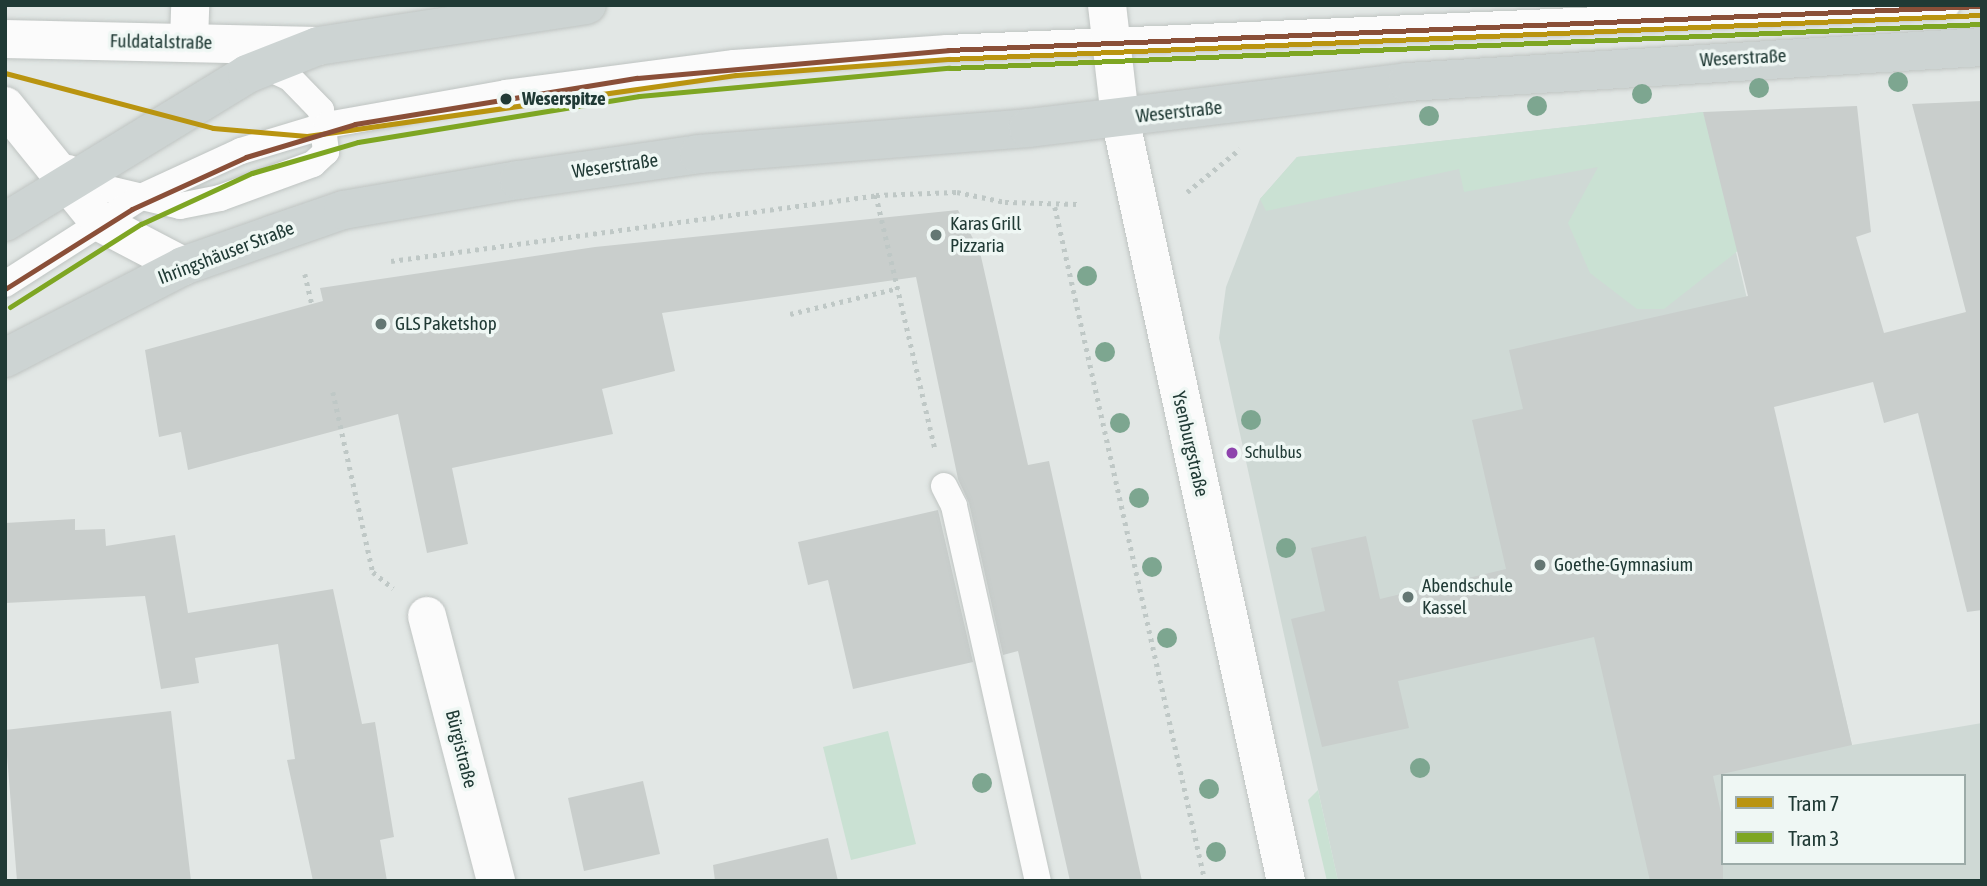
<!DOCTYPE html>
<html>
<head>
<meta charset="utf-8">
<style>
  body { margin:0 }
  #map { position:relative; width:1987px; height:886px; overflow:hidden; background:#e2e7e5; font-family:"Asap Condensed",sans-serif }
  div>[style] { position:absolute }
  .built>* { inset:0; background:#cfd9d5 }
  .green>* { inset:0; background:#cae1d3 }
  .building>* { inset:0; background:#c9cecc }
  .path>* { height:4.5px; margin-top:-2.25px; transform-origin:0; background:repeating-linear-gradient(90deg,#bfc8c6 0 3.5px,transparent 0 8.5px) }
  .roads { filter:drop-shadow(0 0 2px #bfc4c2) drop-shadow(0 0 2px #bfc4c2) }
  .lane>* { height:26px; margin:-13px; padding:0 13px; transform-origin:13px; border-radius:13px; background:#fbfbfb }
  .street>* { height:38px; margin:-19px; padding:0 19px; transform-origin:19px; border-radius:19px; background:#fbfbfb }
  .secondary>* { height:38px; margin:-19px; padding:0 19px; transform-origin:19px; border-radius:19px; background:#fbfbfb }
  .primary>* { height:38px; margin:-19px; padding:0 19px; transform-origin:19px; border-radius:19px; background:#cdd4d3 }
  .tram-1>* { height:5px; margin:-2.5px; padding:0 2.5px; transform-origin:2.5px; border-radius:2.5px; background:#b99410 }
  .tram-2>* { height:5px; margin:-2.5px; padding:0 2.5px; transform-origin:2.5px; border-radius:2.5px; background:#7ea623 }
  .tram-3>* { height:5px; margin:-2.5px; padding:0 2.5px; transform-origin:2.5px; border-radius:2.5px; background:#8a4f38 }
  .trees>* { width:20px; height:20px; margin:-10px; border-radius:50%; background:#7da690 }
  .dots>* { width:19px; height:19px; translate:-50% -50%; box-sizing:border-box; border:4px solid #eff7f4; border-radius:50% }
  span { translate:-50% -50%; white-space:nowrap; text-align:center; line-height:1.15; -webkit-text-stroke:7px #eff7f4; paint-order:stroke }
  .bus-label { font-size:17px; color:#203a35 }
  .left { translate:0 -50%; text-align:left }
  .street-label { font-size:19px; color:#203a35 }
  .stop-label { font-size:19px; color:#203a35; font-weight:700 }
  .poi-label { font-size:19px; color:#203a35 }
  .frame { position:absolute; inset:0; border:7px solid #203a35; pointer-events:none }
  .legend { position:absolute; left:1721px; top:774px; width:245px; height:91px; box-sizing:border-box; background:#eff7f4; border:2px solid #9caba8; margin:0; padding:9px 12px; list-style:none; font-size:21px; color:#203a35 }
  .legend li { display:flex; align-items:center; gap:14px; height:35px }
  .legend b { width:35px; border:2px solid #9caba8 }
</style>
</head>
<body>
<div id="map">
  <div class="built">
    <div style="clip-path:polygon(evenodd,1703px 112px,1852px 745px,1982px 723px,1982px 881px,1338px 881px,1219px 338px,1226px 287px,1260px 199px,1297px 157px,1703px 112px,1723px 776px,1964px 776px,1964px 863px,1723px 863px,1723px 776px)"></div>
  </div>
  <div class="green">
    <div style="clip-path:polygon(1703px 112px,1744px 246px,1664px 309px,1637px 309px,1590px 273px,1568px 223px,1598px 167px,1464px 192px,1459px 169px,1266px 211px,1260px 199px,1297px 157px)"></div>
    <div style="clip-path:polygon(888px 731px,916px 844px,851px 860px,823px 747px)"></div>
    <div style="clip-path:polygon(1318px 790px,1338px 881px,1327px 881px,1308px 800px)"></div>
  </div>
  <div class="building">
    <div style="clip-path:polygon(1982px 101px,1982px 610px,1967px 612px,1918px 413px,1884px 423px,1873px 382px,1774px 407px,1852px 745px,1713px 776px,1723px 822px,1723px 881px,1650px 881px,1594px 637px,1398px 681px,1409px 728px,1322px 747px,1291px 619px,1325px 611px,1311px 548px,1366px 536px,1380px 599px,1506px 569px,1472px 420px,1523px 409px,1509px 350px,1748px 296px,1703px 112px,1857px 106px,1871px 232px,1856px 237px,1884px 333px,1966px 312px,1912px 104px)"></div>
    <div style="clip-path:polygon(958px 210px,980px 252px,1028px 465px,1049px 461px,1142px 881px,1070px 881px,1018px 651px,1003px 655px,969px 503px,958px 479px,916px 277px,662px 313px,675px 371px,602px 389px,613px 434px,452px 468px,468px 544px,427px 553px,398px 414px,188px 470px,181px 432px,159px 437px,145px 350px,323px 301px,320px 288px,595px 247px)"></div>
    <div style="clip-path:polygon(938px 510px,973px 662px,853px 689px,828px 580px,808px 585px,798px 542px)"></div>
    <div style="clip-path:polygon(75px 519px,75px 530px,105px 529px,106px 546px,175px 535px,188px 613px,333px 589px,362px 724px,375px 722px,394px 837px,380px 840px,387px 881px,313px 881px,287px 760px,295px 759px,278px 644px,195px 658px,199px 683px,161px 689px,145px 596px,5px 603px,5px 523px)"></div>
    <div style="clip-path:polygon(171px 711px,191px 881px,17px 881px,5px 730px)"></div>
    <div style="clip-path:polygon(643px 781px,660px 854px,584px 871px,568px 798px)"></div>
    <div style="clip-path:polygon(828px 838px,838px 881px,715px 881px,713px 865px)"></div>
  </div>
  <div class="path">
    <div style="left:1187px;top:192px;width:68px;rotate:-39.1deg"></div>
    <div style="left:876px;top:195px;width:260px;rotate:76.9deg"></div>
    <div style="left:1055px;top:207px;width:690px;rotate:77.45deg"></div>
    <div style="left:391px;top:261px;width:489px;rotate:-7.7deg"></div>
    <div style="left:876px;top:195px;width:81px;rotate:-2.1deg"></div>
    <div style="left:957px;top:192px;width:49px;rotate:11.8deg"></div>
    <div style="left:1005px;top:202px;width:72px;rotate:1.6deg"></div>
    <div style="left:305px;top:274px;width:31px;rotate:77deg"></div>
    <div style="left:790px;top:314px;width:111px;rotate:-13.5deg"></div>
    <div style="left:333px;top:392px;width:184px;rotate:77.5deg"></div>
    <div style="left:373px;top:572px;width:26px;rotate:39deg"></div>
  </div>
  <div class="roads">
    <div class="lane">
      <div style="left:69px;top:168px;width:40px;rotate:29.7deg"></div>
      <div style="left:104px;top:188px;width:78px;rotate:13.3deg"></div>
      <div style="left:180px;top:206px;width:41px;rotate:-11.3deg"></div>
      <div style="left:220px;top:198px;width:99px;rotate:-20.1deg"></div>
      <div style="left:313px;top:164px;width:18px;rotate:-43deg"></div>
      <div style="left:326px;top:152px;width:42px;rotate:-96.8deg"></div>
      <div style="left:321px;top:110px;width:45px;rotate:-134.1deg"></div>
      <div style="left:290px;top:78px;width:35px;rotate:-155deg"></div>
      <div style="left:5px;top:284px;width:161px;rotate:-32.6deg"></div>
      <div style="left:141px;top:197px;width:110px;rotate:-24.7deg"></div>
      <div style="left:241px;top:151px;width:90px;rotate:-16.8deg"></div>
      <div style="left:327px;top:125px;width:182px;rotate:-10.1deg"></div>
      <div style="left:506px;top:93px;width:230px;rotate:-7.5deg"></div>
      <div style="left:734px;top:63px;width:214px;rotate:-4deg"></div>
      <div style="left:947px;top:48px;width:1001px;rotate:-2.46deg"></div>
      <div style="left:944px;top:486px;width:22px;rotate:63deg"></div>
      <div style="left:954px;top:506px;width:384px;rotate:77.4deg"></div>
    </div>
    <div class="street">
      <div style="left:189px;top:41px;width:36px;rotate:-88deg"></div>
      <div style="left:1120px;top:118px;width:781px;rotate:77.73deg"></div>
      <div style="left:427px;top:616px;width:274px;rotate:75.4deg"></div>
    </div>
    <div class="secondary">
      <div style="left:1107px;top:5px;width:114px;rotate:83.4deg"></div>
      <div style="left:5px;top:39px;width:313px;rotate:1.3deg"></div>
      <div style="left:5px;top:106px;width:149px;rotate:51deg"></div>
      <div style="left:99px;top:222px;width:95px;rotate:27.6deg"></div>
    </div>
    <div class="primary">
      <div style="left:5px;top:222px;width:284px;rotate:-31.4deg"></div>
      <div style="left:247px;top:74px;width:76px;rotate:-21.5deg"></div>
      <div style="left:318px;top:46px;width:272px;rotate:-8.7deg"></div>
      <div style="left:5px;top:358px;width:200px;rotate:-27.3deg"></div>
      <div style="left:183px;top:266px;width:93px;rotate:-19.4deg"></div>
      <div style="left:271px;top:235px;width:76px;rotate:-19.1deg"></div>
      <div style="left:343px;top:210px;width:179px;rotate:-9.7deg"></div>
      <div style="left:519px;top:180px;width:182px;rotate:-8.2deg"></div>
      <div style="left:699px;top:154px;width:330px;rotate:-4.5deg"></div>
      <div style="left:1028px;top:128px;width:382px;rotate:-6.9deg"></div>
      <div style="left:1407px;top:82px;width:576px;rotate:-3.48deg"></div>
    </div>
  </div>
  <div class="tram-1">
    <div style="left:5px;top:73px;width:215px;rotate:14.8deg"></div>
    <div style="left:213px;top:128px;width:94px;rotate:4.9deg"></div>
    <div style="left:307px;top:136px;width:433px;rotate:-8.1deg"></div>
    <div style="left:736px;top:75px;width:213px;rotate:-4.3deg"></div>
    <div style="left:948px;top:59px;width:1035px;rotate:-2.44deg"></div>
  </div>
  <div class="tram-2">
    <div style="left:10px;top:307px;width:155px;rotate:-32.4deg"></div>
    <div style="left:141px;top:224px;width:122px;rotate:-24.7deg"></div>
    <div style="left:252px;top:173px;width:110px;rotate:-16.3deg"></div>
    <div style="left:358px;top:142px;width:285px;rotate:-9.3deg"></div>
    <div style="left:639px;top:96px;width:311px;rotate:-5.2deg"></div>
    <div style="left:949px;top:68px;width:1034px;rotate:-2.44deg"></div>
  </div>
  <div class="tram-3">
    <div style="left:5px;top:289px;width:150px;rotate:-32.2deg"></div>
    <div style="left:132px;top:209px;width:125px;rotate:-24.5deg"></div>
    <div style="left:246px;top:157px;width:114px;rotate:-16.8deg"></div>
    <div style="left:355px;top:124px;width:286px;rotate:-9.3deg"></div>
    <div style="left:637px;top:78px;width:312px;rotate:-5.1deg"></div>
    <div style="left:948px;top:50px;width:1035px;rotate:-2.44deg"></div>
  </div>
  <div class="trees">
    <div style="left:1898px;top:82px"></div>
    <div style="left:1759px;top:88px"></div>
    <div style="left:1642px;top:94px"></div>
    <div style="left:1537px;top:106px"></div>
    <div style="left:1429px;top:116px"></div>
    <div style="left:1087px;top:276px"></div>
    <div style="left:1105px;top:352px"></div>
    <div style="left:1251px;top:420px"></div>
    <div style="left:1120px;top:423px"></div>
    <div style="left:1139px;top:498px"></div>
    <div style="left:1286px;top:548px"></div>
    <div style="left:1152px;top:567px"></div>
    <div style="left:1167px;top:638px"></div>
    <div style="left:1420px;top:768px"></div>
    <div style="left:982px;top:783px"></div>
    <div style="left:1209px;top:789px"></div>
    <div style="left:1216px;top:852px"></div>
  </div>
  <div class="dots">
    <div style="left:506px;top:99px;background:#203a35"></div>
    <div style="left:936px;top:235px;background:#647773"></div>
    <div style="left:381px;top:324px;background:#647773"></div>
    <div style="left:1232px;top:453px;background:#8e44ad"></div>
    <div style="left:1540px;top:565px;background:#647773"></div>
    <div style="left:1408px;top:597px;background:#647773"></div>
  </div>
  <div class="bus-label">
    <span class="left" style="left:1245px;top:453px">Schulbus</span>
  </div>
  <div class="street-label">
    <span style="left:161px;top:42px;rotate:1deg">Fuldatalstraße</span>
    <span style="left:1743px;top:58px;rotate:-3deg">Weserstraße</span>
    <span style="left:1179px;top:112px;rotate:-6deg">Weserstraße</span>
    <span style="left:615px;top:166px;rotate:-8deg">Weserstraße</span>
    <span style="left:226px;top:253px;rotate:-21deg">Ihringshäuser Straße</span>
    <span style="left:1190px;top:444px;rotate:77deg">Ysenburgstraße</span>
    <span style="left:461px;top:749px;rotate:76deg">Bürgistraße</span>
  </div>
  <div class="stop-label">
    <span class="left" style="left:522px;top:99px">Weserspitze</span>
  </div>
  <div class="poi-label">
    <span class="left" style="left:950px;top:235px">Karas Grill<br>Pizzaria</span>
    <span class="left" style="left:395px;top:324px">GLS Paketshop</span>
    <span class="left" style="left:1554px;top:565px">Goethe-Gymnasium</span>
    <span class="left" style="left:1422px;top:597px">Abendschule<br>Kassel</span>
  </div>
  <div class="frame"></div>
  <ul class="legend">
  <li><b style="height:9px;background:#b99410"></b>Tram 7</li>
  <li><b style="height:9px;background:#7ea623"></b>Tram 3</li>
  </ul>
</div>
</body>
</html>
